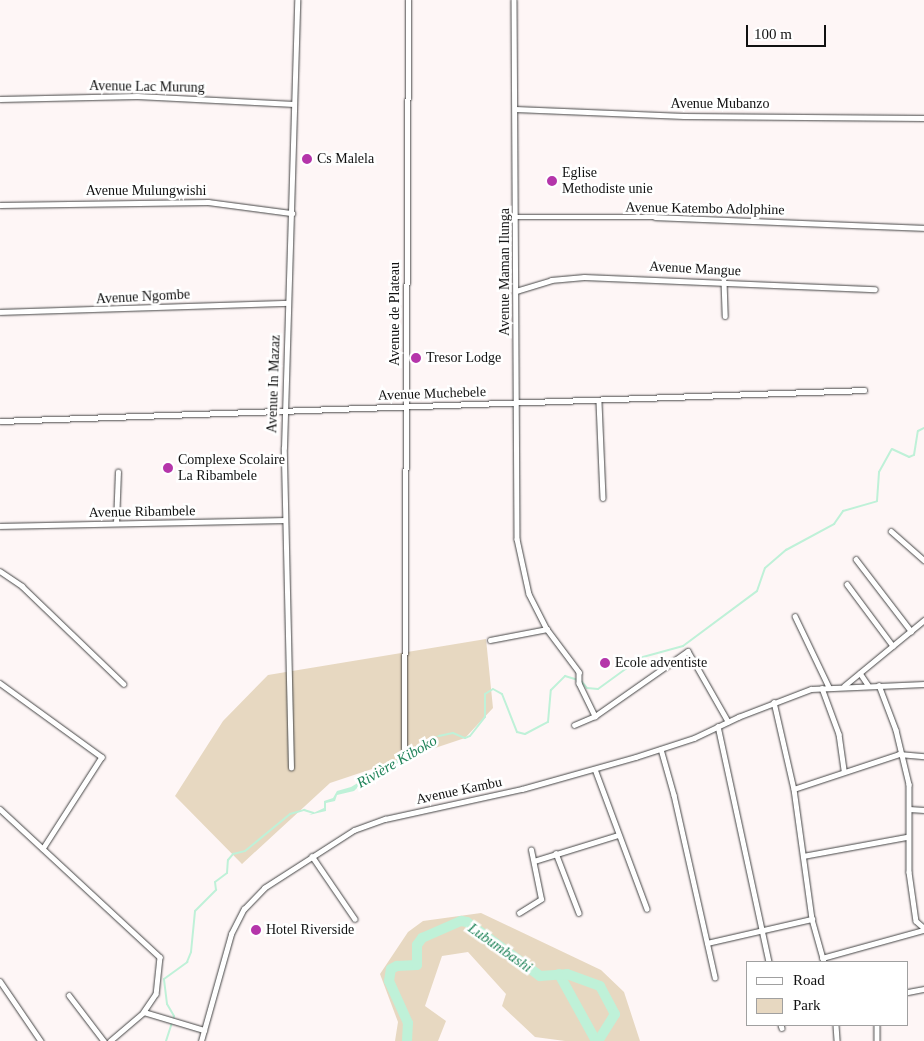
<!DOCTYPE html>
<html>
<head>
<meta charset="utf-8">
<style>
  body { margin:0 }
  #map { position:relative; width:924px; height:1041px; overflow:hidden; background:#fef6f6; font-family:"Times New Roman",serif }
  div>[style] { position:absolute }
  .green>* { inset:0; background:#e7d8c1 }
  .water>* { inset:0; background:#bff1d8 }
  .stream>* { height:2px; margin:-1px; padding:0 1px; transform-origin:1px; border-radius:1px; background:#bff1d8 }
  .river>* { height:10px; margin:-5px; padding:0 5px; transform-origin:5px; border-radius:5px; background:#bff1d8 }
  .roads { filter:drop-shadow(0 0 1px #444) drop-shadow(0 0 1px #444) }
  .minor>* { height:4.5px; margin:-2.25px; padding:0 2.25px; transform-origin:2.25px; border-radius:2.25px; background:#fff }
  .dots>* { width:14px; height:14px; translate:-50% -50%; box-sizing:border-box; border:2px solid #fff; border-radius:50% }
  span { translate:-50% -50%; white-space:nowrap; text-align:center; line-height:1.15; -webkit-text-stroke:5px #fff; paint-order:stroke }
  .street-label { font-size:14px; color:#111 }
  .poi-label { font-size:14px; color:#111 }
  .left { translate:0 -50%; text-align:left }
  .water-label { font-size:15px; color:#21845a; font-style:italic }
  .legend { position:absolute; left:746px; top:961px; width:162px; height:65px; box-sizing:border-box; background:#fff; border:1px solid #a0a0a0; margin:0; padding:6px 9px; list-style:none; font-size:15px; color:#111 }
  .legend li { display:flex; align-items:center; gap:10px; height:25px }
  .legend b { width:25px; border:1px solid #a0a0a0 }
  .scale { position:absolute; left:746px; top:25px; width:80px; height:22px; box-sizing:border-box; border:2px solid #111; border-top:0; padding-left:6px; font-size:15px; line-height:18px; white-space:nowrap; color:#111; -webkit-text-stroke:4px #fff; paint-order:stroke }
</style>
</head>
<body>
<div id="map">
  <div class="green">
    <div style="clip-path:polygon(486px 639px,493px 708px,465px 738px,330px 783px,242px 864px,175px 796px,223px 721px,268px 675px)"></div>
    <div style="clip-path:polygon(481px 913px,601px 970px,624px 992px,640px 1041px,565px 1041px,535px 1037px,502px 1006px,506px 994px,468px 952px,442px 956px,425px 1006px,446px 1021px,438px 1041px,395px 1041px,398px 1022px,380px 974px,408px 932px,423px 921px)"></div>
  </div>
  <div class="water">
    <div style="clip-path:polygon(441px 734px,392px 767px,363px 782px,354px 791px,337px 795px,335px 801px,326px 803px,326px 811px,309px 815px,324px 808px,324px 801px,333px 798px,337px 791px,351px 787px,407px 754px,412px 748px)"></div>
  </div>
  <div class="stream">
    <div style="left:439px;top:736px;width:14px;rotate:-12deg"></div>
    <div style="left:453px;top:733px;width:13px;rotate:23deg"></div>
    <div style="left:465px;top:738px;width:5px;rotate:-22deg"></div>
    <div style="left:470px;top:736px;width:24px;rotate:-52deg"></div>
    <div style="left:485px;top:717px;width:23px;rotate:-90deg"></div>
    <div style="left:485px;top:694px;width:9px;rotate:-32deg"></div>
    <div style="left:493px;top:689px;width:10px;rotate:29deg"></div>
    <div style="left:502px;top:694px;width:41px;rotate:68.5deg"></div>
    <div style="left:517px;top:732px;width:8px;rotate:14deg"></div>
    <div style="left:525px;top:734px;width:26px;rotate:-28deg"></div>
    <div style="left:548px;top:722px;width:32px;rotate:-85deg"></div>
    <div style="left:551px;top:690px;width:20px;rotate:-45deg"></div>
    <div style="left:565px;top:676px;width:17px;rotate:17deg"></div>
    <div style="left:581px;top:681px;width:9px;rotate:49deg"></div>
    <div style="left:587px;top:688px;width:11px;rotate:5deg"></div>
    <div style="left:598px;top:689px;width:34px;rotate:-36deg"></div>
    <div style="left:626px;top:669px;width:11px;rotate:-56deg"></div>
    <div style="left:632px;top:660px;width:53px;rotate:-15.4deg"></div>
    <div style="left:683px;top:646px;width:92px;rotate:-36.6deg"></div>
    <div style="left:757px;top:591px;width:24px;rotate:-71deg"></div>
    <div style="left:765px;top:568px;width:28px;rotate:-41deg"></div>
    <div style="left:786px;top:550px;width:55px;rotate:-28.4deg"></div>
    <div style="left:834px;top:524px;width:16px;rotate:-55deg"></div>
    <div style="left:843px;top:511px;width:35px;rotate:-16deg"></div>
    <div style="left:877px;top:501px;width:29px;rotate:-86deg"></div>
    <div style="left:879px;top:472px;width:26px;rotate:-61deg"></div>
    <div style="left:892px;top:449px;width:19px;rotate:25deg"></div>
    <div style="left:909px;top:457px;width:5px;rotate:-22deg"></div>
    <div style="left:914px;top:455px;width:24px;rotate:-81deg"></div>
    <div style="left:918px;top:431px;width:7px;rotate:-27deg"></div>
    <div style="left:166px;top:1041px;width:26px;rotate:-72deg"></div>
    <div style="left:174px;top:1016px;width:14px;rotate:-120deg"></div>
    <div style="left:167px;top:1004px;width:25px;rotate:-97deg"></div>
    <div style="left:164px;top:979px;width:29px;rotate:-36deg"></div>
    <div style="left:187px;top:962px;width:11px;rotate:-68deg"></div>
    <div style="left:191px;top:952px;width:41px;rotate:-84.4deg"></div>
    <div style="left:195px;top:911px;width:30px;rotate:-45deg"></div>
    <div style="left:216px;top:890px;width:8px;rotate:-97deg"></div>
    <div style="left:215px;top:882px;width:15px;rotate:-37deg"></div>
    <div style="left:227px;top:873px;width:13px;rotate:-86deg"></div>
    <div style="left:228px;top:860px;width:8px;rotate:-50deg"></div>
    <div style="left:233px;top:854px;width:12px;rotate:-14deg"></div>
    <div style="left:245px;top:851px;width:58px;rotate:-39.4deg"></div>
    <div style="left:290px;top:814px;width:15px;rotate:-16deg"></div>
    <div style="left:304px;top:810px;width:10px;rotate:17deg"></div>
  </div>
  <div class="river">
    <div style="left:559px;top:974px;width:77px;rotate:61.1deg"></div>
    <div style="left:407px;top:1041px;width:18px;rotate:-87deg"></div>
    <div style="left:408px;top:1023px;width:46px;rotate:-114.3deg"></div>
    <div style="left:389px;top:981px;width:12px;rotate:-81deg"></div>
    <div style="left:391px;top:969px;width:7px;rotate:-27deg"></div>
    <div style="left:397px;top:966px;width:20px;rotate:-3deg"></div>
    <div style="left:417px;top:965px;width:20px;rotate:-90deg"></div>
    <div style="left:417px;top:945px;width:9px;rotate:-54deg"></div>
    <div style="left:422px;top:938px;width:43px;rotate:-23.6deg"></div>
    <div style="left:461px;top:921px;width:6px;rotate:9deg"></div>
    <div style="left:467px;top:922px;width:91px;rotate:36.5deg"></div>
    <div style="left:540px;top:976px;width:27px;rotate:-4deg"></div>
    <div style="left:567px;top:974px;width:35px;rotate:20deg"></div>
    <div style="left:600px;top:986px;width:32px;rotate:62deg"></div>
    <div style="left:615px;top:1014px;width:32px;rotate:122deg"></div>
  </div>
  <div class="roads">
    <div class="minor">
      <div style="left:514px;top:0;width:539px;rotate:89.68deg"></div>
      <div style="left:517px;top:539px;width:56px;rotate:77.7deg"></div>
      <div style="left:529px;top:594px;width:39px;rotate:63deg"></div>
      <div style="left:547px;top:629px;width:54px;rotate:53.3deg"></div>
      <div style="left:579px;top:672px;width:11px;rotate:90deg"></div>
      <div style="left:579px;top:683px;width:37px;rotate:64deg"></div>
      <div style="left:0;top:99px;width:137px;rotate:-1.3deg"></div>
      <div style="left:137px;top:96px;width:157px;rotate:2.9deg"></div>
      <div style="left:515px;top:109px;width:169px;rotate:2.4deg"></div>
      <div style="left:684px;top:116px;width:240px;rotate:0.5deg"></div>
      <div style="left:0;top:205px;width:208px;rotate:-0.8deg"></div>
      <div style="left:208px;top:202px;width:85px;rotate:7.5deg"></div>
      <div style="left:516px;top:217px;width:139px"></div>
      <div style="left:655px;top:217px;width:269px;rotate:2.3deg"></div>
      <div style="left:724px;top:281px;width:35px;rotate:88deg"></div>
      <div style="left:516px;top:291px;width:37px;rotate:-17deg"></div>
      <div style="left:551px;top:280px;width:33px;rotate:-5deg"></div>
      <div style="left:584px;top:277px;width:291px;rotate:2.4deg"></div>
      <div style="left:0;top:312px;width:288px;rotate:-1.8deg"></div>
      <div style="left:599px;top:402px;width:96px;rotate:87.6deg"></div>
      <div style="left:0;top:421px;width:865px;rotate:-2.05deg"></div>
      <div style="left:116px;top:523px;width:51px;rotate:-87.8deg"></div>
      <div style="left:0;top:526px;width:284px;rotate:-1.2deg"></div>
      <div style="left:891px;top:531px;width:44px;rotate:41.3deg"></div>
      <div style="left:856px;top:559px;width:91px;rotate:52.6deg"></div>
      <div style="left:0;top:571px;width:27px;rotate:34deg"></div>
      <div style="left:22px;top:586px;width:141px;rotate:43.9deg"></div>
      <div style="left:847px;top:584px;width:77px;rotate:53.4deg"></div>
      <div style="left:795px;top:616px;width:79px;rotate:64.4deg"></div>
      <div style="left:490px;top:640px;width:58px;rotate:-10.9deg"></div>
      <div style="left:860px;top:673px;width:14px;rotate:56deg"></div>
      <div style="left:0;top:683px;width:126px;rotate:36deg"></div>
      <div style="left:102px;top:757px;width:109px;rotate:122.7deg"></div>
      <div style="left:879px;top:685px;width:48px;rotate:69.3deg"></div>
      <div style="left:896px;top:730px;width:56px;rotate:76.5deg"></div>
      <div style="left:909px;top:784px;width:88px;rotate:90deg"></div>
      <div style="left:909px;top:872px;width:49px;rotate:81.9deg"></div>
      <div style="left:916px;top:921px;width:11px;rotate:41deg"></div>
      <div style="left:844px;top:686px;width:104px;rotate:-39.5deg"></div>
      <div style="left:822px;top:688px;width:49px;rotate:69.7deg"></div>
      <div style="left:839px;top:734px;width:37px;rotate:82deg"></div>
      <div style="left:774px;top:702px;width:89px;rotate:77.1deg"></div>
      <div style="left:794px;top:789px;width:131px;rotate:82.1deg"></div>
      <div style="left:812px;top:919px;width:45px;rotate:74.4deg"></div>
      <div style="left:574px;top:725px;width:23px;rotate:-23deg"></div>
      <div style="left:595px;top:716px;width:113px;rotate:-35deg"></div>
      <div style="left:688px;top:651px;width:81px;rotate:60.3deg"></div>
      <div style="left:718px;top:726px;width:241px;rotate:77.8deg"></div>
      <div style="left:404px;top:749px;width:749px;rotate:-89.69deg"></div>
      <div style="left:661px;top:749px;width:48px;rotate:74.2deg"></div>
      <div style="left:674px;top:795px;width:187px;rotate:77.3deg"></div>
      <div style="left:291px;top:768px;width:320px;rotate:-91.3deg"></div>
      <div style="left:284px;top:448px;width:448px;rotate:-88.3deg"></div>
      <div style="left:595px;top:769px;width:149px;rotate:69.6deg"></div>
      <div style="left:794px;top:789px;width:111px;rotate:-18.4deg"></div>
      <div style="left:899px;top:754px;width:25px;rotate:5deg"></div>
      <div style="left:0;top:809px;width:218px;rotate:42.8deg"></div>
      <div style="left:160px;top:957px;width:37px;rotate:96deg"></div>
      <div style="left:156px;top:994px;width:22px;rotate:124deg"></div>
      <div style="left:909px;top:809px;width:15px;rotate:4deg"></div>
      <div style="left:556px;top:853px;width:64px;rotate:69deg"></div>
      <div style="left:312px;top:856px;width:76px;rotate:55.7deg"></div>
      <div style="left:803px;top:856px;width:106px;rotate:-10.4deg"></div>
      <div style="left:534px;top:861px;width:88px;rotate:-17.2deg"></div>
      <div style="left:519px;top:913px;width:26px;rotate:-32deg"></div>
      <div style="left:541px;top:899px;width:50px;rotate:-101.5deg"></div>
      <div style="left:707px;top:943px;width:108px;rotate:-12.9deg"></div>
      <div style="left:822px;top:958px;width:106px;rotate:-15.4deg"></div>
      <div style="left:0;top:981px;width:73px;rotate:55.7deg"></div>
      <div style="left:908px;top:992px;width:16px;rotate:-11deg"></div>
      <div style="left:69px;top:995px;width:58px;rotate:52.7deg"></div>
      <div style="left:781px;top:1025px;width:3px;rotate:72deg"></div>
      <div style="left:836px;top:1025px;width:16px;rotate:86deg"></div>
      <div style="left:877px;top:1025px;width:16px;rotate:90deg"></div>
      <div style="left:110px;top:1041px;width:45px;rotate:-40.5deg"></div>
      <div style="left:144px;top:1012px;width:63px;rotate:16.7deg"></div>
      <div style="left:201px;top:1041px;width:111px;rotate:-74.3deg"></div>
      <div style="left:231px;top:934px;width:28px;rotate:-63deg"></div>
      <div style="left:244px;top:909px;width:29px;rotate:-46deg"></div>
      <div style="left:264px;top:888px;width:107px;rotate:-32.8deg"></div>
      <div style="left:354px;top:830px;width:33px;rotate:-20deg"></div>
      <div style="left:385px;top:819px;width:140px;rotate:-12.4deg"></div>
      <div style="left:522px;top:789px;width:118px;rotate:-15.7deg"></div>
      <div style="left:636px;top:757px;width:61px;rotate:-18.1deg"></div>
      <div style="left:694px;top:738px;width:49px;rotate:-25.5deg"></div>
      <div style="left:738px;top:717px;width:78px;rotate:-21deg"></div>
      <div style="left:811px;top:689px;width:113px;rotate:-2.5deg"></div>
    </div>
  </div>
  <div class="dots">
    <div style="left:307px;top:159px;background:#b535aa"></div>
    <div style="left:552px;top:181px;background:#b535aa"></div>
    <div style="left:416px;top:358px;background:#b535aa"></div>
    <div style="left:168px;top:468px;background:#b535aa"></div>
    <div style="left:605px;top:663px;background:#b535aa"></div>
    <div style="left:256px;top:930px;background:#b535aa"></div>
  </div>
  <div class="street-label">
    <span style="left:147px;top:87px;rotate:1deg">Avenue Lac Murung</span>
    <span style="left:720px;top:104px">Avenue Mubanzo</span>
    <span style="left:146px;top:191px">Avenue Mulungwishi</span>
    <span style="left:705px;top:209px;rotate:1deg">Avenue Katembo Adolphine</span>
    <span style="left:695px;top:269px;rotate:3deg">Avenue Mangue</span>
    <span style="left:505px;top:272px;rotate:-90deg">Avenue Maman Ilunga</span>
    <span style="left:143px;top:297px;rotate:-3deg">Avenue Ngombe</span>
    <span style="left:395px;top:314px;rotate:-90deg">Avenue de Plateau</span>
    <span style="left:274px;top:384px;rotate:-88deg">Avenue In Mazaz</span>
    <span style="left:432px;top:394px;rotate:-2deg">Avenue Muchebele</span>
    <span style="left:142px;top:512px;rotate:-1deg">Avenue Ribambele</span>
    <span style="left:459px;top:791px;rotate:-12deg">Avenue Kambu</span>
  </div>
  <div class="poi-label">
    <span class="left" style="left:317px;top:159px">Cs Malela</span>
    <span class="left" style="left:562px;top:181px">Eglise<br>Methodiste unie</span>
    <span class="left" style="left:426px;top:358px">Tresor Lodge</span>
    <span class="left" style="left:178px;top:468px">Complexe Scolaire<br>La Ribambele</span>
    <span class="left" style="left:615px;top:663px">Ecole adventiste</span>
    <span class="left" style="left:266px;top:930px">Hotel Riverside</span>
  </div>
  <div class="water-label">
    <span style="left:397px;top:762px;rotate:-30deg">Rivière Kiboko</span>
    <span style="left:500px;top:948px;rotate:35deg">Lubumbashi</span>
  </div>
  <ul class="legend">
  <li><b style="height:6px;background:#fff"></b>Road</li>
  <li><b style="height:14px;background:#e7d8c1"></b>Park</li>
  </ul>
  <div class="scale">100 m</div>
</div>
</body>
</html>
